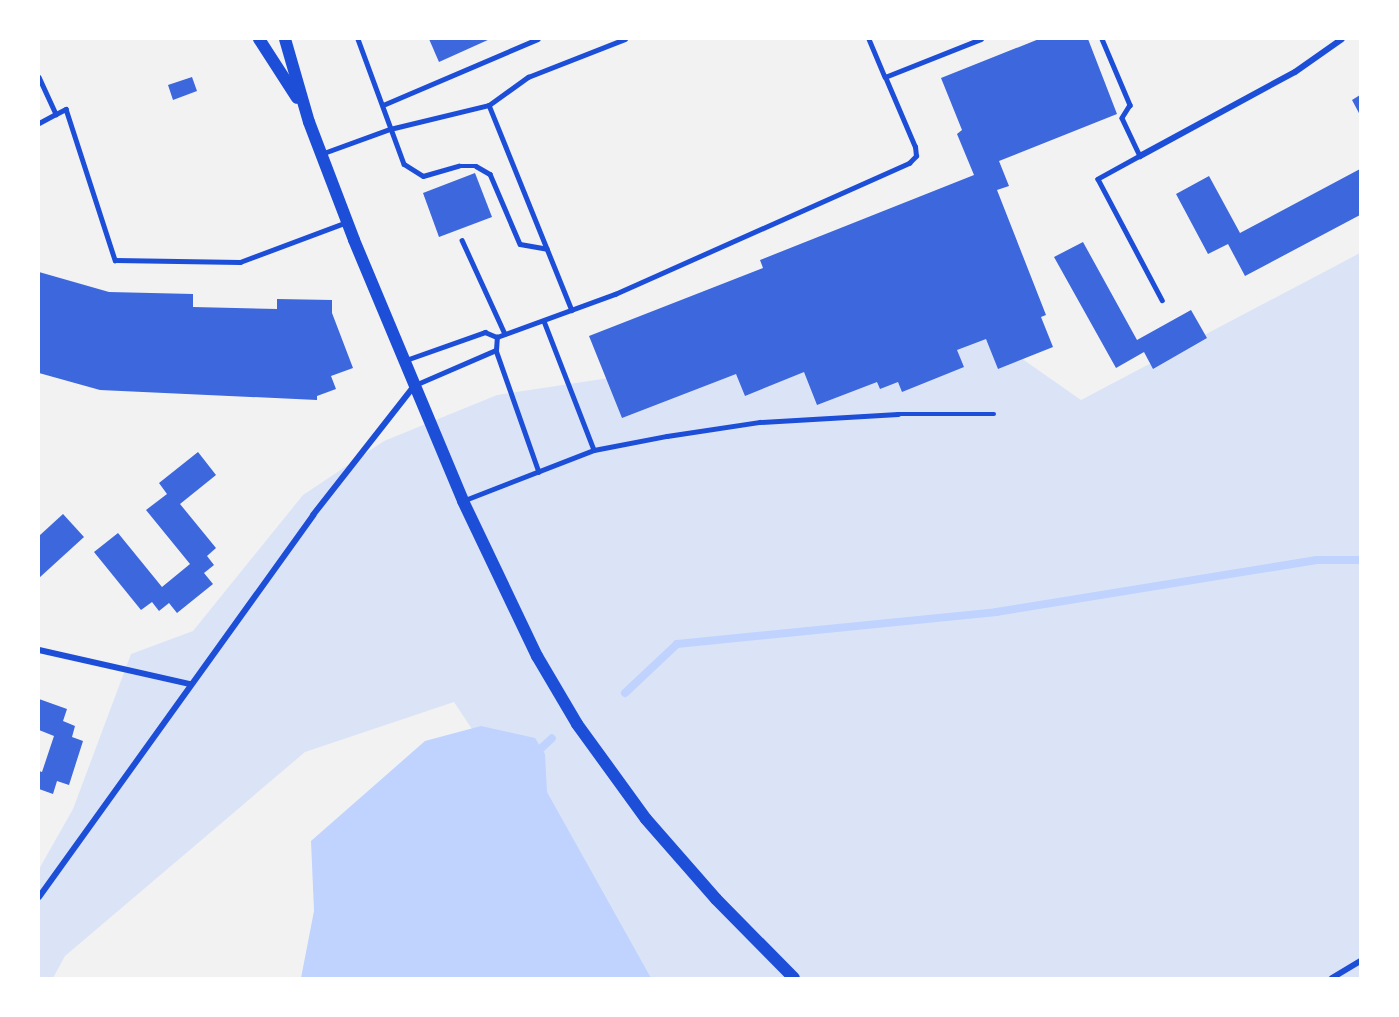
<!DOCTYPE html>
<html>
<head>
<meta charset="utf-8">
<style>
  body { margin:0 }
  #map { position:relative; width:1399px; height:1017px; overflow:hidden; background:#f2f2f2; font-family:Rubik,sans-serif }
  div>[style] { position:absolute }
  .green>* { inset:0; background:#dbe4f7 }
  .water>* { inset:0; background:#bfd3fe }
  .stream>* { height:8px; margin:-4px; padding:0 4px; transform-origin:4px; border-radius:4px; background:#bfd3fe }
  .building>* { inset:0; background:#3d67dc }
  .service>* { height:4.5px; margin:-2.25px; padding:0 2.25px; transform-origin:2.25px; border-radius:2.25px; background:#1d4ed8 }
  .minor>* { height:6px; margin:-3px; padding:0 3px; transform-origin:3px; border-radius:3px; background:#1d4ed8 }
  .secondary>* { height:12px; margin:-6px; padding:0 6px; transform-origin:6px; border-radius:6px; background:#1d4ed8 }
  span { translate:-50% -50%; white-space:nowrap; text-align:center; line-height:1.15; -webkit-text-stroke:6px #fff; paint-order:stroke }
  .frame { position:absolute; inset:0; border:40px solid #fff; pointer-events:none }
</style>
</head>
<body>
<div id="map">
  <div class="green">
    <div style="clip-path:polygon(1360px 253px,1360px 978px,580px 978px,572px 879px,454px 702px,305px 752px,65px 956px,53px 978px,39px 978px,39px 869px,73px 809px,131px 654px,193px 631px,303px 495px,384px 441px,497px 395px,971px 323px,1081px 400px)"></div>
  </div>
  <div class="water">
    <div style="clip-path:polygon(481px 726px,535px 738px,545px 754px,547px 792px,651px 978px,301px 978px,314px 911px,311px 841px,425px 741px)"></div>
  </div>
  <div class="stream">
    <div style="left:625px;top:693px;width:71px;rotate:-43.3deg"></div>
    <div style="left:677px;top:644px;width:321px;rotate:-5.7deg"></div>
    <div style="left:996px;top:612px;width:325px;rotate:-9.2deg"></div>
    <div style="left:1317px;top:560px;width:43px"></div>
    <div style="left:535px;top:754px;width:23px;rotate:-43deg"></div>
  </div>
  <div class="building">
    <div style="clip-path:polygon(429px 39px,490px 39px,439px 62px)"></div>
    <div style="clip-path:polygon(1039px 39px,1088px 39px,1117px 114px,999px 161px,1009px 186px,997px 190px,1046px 315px,1041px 317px,1053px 347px,998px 369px,986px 339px,957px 350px,964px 367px,902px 392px,898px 382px,880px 389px,877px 382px,817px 405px,804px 372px,745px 396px,736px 374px,622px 418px,589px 336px,763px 268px,760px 260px,974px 175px,957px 134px,962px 130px,941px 78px)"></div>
    <div style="clip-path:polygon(192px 77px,197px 91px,173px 100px,168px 85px)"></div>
    <div style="clip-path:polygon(1360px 95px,1360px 115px,1352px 100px)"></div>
    <div style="clip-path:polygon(1360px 169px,1360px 215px,1245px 276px,1228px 244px,1208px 254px,1176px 194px,1209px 176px,1240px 233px)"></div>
    <div style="clip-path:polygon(475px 173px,492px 217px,439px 237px,423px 193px)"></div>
    <div style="clip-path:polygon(1083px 242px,1137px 340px,1191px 310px,1207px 338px,1153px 369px,1144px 352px,1116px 368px,1054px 257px)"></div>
    <div style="clip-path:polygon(39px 272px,109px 292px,193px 294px,193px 307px,277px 309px,277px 299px,332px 300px,332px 313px,353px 368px,331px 376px,336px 389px,317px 396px,317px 400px,100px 390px,39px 373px)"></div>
    <div style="clip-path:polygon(198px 452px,216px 475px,180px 504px,216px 548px,207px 556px,214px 565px,204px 573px,213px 584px,177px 613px,169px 603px,159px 611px,152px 602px,141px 610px,94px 552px,118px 533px,162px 587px,190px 564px,146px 510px,167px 494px,159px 483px)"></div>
    <div style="clip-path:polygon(63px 514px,84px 537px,39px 578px,39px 536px)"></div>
    <div style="clip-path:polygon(39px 699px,67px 709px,63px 721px,75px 726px,72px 737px,83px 741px,69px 785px,57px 781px,53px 794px,39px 789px,39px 771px,42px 772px,54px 736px,39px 730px)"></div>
  </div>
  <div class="service">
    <div style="left:358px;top:39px;width:133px;rotate:69.8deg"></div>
    <div style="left:404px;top:164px;width:22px;rotate:32deg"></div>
    <div style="left:423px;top:176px;width:37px;rotate:-16deg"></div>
    <div style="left:459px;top:166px;width:17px"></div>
    <div style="left:476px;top:166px;width:16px;rotate:30deg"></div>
    <div style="left:490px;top:174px;width:76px;rotate:66.8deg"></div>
    <div style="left:520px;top:244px;width:27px;rotate:10deg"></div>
    <div style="left:869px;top:39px;width:41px;rotate:67.2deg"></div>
    <div style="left:885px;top:77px;width:103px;rotate:-21.6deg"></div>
    <div style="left:1102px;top:39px;width:72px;rotate:67deg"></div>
    <div style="left:1130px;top:105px;width:15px;rotate:122deg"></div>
    <div style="left:1122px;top:118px;width:42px;rotate:64.7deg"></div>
    <div style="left:1140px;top:156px;width:48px;rotate:151.3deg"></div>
    <div style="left:1098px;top:179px;width:137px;rotate:62.1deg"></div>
    <div style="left:39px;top:77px;width:41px;rotate:65.3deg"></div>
    <div style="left:56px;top:114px;width:11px;rotate:-27deg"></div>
    <div style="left:66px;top:109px;width:159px;rotate:72deg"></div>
    <div style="left:115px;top:260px;width:125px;rotate:0.9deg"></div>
    <div style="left:240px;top:262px;width:114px;rotate:-20.5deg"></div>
    <div style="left:383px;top:105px;width:168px;rotate:-23.1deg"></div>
    <div style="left:489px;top:105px;width:221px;rotate:68deg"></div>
    <div style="left:39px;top:123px;width:19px;rotate:-28deg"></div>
    <div style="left:321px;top:154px;width:73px;rotate:-19.9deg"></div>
    <div style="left:390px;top:129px;width:102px;rotate:-13.6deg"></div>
    <div style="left:489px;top:105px;width:48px;rotate:-35.7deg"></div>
    <div style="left:528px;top:77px;width:104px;rotate:-21.4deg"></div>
    <div style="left:462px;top:240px;width:103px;rotate:65.4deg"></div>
    <div style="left:544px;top:321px;width:138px;rotate:68.8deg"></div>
    <div style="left:496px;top:350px;width:129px;rotate:70.6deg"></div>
    <div style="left:406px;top:360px;width:84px;rotate:-19.5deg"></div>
    <div style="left:485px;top:332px;width:13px;rotate:23deg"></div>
    <div style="left:497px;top:337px;width:126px;rotate:-20deg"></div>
    <div style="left:615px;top:294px;width:322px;rotate:-24deg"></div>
    <div style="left:909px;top:163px;width:10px;rotate:-45deg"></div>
    <div style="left:916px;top:156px;width:9px;rotate:-96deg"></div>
    <div style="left:915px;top:147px;width:76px;rotate:-113.2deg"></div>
    <div style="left:415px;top:385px;width:88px;rotate:-23.4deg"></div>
    <div style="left:496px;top:350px;width:13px;rotate:-86deg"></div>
    <div style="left:465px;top:500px;width:138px;rotate:-21.2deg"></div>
    <div style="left:594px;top:450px;width:74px;rotate:-10.9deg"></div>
    <div style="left:667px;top:436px;width:94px;rotate:-8.6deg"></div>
    <div style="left:760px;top:422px;width:138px;rotate:-3.3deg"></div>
    <div style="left:898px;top:414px;width:96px"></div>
  </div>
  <div class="minor">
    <div style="left:1140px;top:156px;width:176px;rotate:-28.5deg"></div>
    <div style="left:1295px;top:72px;width:57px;rotate:-35.1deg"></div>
    <div style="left:39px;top:650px;width:155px;rotate:12.7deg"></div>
    <div style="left:39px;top:897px;width:470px;rotate:-54.3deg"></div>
    <div style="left:313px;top:515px;width:164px;rotate:-51.9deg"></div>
    <div style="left:1332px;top:978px;width:33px;rotate:-31deg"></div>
  </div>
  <div class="secondary">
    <div style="left:259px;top:39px;width:70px;rotate:57.2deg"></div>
    <div style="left:285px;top:39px;width:86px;rotate:73.9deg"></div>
    <div style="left:309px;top:122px;width:126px;rotate:69.1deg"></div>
    <div style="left:354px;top:240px;width:283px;rotate:67.3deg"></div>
    <div style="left:463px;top:501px;width:172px;rotate:64.5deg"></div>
    <div style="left:537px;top:656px;width:79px;rotate:59.5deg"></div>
    <div style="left:577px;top:724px;width:117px;rotate:54deg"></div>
    <div style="left:646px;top:819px;width:106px;rotate:48.8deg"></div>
    <div style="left:716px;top:899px;width:111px;rotate:45.4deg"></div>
  </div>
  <div class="frame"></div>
</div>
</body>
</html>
